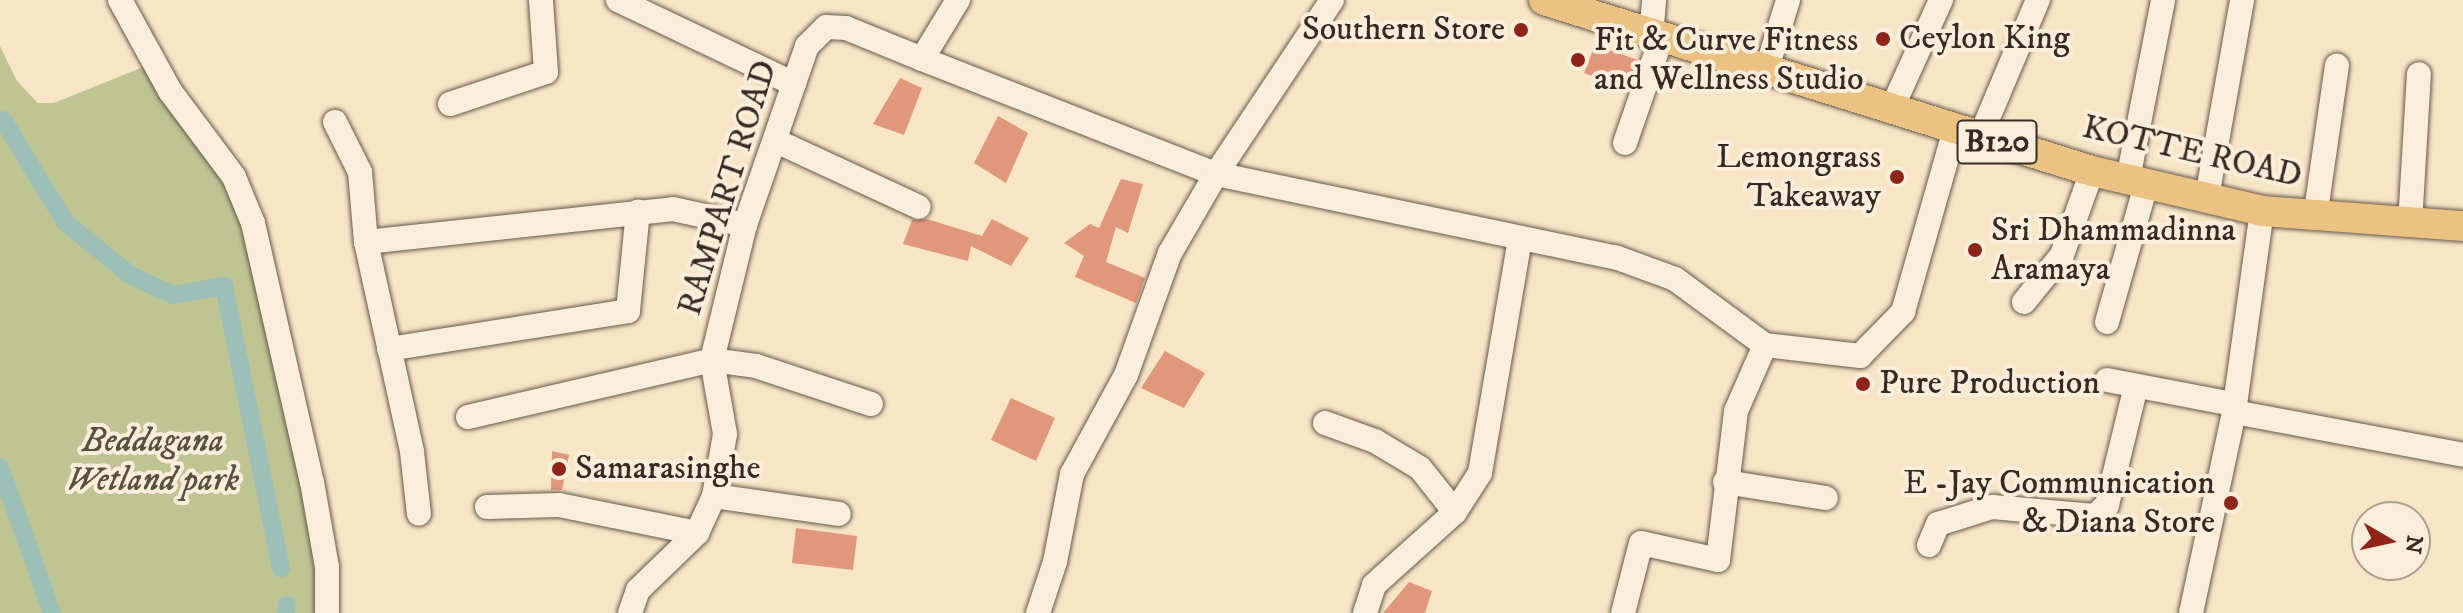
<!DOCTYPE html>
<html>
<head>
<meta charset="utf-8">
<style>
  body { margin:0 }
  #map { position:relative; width:2463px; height:613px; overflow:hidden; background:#f7e5c6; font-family:"IM FELL DW Pica",serif }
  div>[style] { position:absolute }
  .green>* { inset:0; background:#bfc493 }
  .canal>* { height:18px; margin:-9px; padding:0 9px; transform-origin:9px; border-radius:9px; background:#9dbfb8 }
  .building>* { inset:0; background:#e0977a }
  .roads { filter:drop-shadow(0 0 2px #66594c) drop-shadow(0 0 2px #66594c) }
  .minor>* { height:24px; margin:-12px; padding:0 12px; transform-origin:12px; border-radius:12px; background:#faeeda }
  .major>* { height:30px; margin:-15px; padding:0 15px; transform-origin:15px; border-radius:15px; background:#ecc283 }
  .dots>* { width:22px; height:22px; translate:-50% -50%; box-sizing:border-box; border:4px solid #faeeda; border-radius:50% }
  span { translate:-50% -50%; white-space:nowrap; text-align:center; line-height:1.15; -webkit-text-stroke:8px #faeeda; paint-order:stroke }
  .shield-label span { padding:2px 6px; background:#faeeda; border:2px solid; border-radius:6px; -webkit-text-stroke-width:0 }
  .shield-label { font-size:32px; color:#362a24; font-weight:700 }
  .poi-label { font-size:34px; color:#362a24 }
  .right { translate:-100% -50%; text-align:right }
  .left { translate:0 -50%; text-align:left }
  .street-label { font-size:34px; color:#362a24 }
  .park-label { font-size:34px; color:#585040; font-style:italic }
  .north { position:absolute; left:2351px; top:501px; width:80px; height:80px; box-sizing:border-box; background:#faeeda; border:2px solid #aca091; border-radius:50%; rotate:99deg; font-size:22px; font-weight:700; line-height:32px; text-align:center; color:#362a24 }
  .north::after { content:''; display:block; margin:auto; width:28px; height:36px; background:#8f2418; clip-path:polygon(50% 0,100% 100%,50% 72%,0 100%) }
</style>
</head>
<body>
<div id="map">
  <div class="green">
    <div style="clip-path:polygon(0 46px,17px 81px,38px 103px,54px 103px,153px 63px,253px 223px,327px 613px,0 613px)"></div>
  </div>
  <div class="canal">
    <div style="left:3px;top:120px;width:119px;rotate:58.7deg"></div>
    <div style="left:65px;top:222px;width:84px;rotate:39.2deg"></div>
    <div style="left:130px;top:275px;width:47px;rotate:24.9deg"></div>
    <div style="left:173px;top:295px;width:52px;rotate:-10deg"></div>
    <div style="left:224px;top:286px;width:288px;rotate:78.6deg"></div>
    <div style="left:0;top:467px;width:155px;rotate:70.4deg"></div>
    <div style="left:286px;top:613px;width:8px;rotate:-83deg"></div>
  </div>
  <div class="building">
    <div style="clip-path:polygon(1595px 45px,1638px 60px,1628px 90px,1584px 73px)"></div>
    <div style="clip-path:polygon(900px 78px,922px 88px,904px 135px,873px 124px)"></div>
    <div style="clip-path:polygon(998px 116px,1028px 133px,1006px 183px,974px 163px)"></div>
    <div style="clip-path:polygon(1121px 179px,1143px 184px,1128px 233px,1116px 227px,1106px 262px,1145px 278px,1136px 303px,1075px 277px,1084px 256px,1064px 243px,1090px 224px,1099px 228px)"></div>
    <div style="clip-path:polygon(927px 219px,982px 236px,992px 219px,1029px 238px,1011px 266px,971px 246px,968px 261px,903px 244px,912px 220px)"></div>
    <div style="clip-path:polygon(1165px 351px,1205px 373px,1184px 408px,1141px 388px)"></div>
    <div style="clip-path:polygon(1011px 398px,1055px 418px,1036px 461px,991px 440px)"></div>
    <div style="clip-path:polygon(552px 451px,569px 455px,562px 490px,551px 490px)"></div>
    <div style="clip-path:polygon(796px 528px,857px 536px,853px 570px,792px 563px)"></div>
    <div style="clip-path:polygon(1409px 582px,1432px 591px,1425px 613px,1383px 613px)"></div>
  </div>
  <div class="roads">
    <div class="minor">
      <div style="left:120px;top:0;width:104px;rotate:61.2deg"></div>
      <div style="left:170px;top:91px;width:107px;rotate:53.3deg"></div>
      <div style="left:234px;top:177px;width:50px;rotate:67.6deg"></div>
      <div style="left:253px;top:223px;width:266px;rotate:77.2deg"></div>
      <div style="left:312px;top:482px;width:86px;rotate:80deg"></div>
      <div style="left:327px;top:567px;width:46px;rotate:90deg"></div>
      <div style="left:618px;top:0;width:195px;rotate:25.5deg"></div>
      <div style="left:1651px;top:36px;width:36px;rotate:-85deg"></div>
      <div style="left:922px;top:59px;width:316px;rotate:21.4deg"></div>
      <div style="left:1216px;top:174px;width:408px;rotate:11.8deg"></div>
      <div style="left:1615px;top:257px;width:64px;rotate:20.1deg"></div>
      <div style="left:1675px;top:279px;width:112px;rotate:36.3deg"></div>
      <div style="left:1765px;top:345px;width:96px;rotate:6.6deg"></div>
      <div style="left:1860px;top:356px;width:62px;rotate:-45.7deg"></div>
      <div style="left:1903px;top:312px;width:190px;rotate:-74.1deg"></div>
      <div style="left:1767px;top:68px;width:71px;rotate:-72.8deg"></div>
      <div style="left:450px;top:104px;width:101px;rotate:-18.4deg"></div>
      <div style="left:546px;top:72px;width:72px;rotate:-94deg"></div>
      <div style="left:1892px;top:108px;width:119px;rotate:-65.6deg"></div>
      <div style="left:335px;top:122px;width:56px;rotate:63.4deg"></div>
      <div style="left:360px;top:172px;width:70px;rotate:85.1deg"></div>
      <div style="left:366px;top:242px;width:215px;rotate:77.6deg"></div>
      <div style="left:412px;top:452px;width:62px;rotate:83.6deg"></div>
      <div style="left:1980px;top:137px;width:149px;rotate:-67.1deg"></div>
      <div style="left:776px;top:141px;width:157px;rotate:24.8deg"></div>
      <div style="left:1625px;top:143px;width:110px;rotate:-70.9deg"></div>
      <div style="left:2128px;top:179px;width:182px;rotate:-78.9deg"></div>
      <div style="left:2207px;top:197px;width:200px;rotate:-79.9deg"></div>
      <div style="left:2315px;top:218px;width:154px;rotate:-81.8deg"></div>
      <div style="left:2410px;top:224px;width:150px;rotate:-86.6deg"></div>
      <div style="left:366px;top:242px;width:309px;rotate:-6.1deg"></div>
      <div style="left:673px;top:209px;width:74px;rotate:12.5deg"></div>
      <div style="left:2024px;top:302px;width:60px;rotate:-51deg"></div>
      <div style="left:2062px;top:255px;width:89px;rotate:-70.3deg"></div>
      <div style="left:2107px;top:322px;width:146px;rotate:-74.1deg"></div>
      <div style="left:389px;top:349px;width:242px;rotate:-9deg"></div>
      <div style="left:628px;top:311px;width:100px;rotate:-84.3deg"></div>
      <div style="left:2107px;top:380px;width:128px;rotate:10.8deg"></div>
      <div style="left:2234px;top:412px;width:233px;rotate:10.6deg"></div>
      <div style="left:468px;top:417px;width:251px;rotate:-13.1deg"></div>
      <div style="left:712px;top:360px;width:44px;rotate:7.8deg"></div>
      <div style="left:756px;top:366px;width:121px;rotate:18.3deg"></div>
      <div style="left:1325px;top:423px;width:53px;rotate:19.8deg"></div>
      <div style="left:1375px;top:441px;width:52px;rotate:31deg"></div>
      <div style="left:1420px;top:468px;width:56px;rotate:51.5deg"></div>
      <div style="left:1725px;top:482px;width:102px;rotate:9deg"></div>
      <div style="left:714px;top:496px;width:126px;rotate:8.2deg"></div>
      <div style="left:487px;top:507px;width:72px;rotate:-1.6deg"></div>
      <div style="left:559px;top:505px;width:141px;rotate:11.5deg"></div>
      <div style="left:1929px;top:545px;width:23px;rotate:-67deg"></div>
      <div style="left:1938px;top:524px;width:57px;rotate:-17.5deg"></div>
      <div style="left:1992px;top:507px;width:103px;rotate:5deg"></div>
      <div style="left:2095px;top:516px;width:16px;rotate:-43deg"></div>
      <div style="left:2107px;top:505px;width:122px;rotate:-76.3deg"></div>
      <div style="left:630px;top:613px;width:24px;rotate:-71deg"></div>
      <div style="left:638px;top:590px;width:82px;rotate:-44deg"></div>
      <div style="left:697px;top:533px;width:41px;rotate:-65.3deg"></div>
      <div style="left:714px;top:496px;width:63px;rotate:-79.9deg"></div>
      <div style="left:725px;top:434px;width:75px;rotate:-100deg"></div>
      <div style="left:712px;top:360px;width:139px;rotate:-76.3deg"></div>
      <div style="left:745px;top:225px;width:189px;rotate:-70.9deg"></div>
      <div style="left:807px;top:46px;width:27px;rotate:-45deg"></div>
      <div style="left:826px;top:27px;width:20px;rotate:3deg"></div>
      <div style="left:846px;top:28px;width:82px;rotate:22.2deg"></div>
      <div style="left:922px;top:59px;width:69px;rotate:-58.6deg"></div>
      <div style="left:1038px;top:613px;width:54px;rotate:-71.6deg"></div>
      <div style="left:1055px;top:562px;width:90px;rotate:-79.1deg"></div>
      <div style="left:1072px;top:474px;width:113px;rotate:-61.4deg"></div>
      <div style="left:1126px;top:375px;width:130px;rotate:-70.2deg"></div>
      <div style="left:1170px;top:253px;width:91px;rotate:-59.8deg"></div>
      <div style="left:1216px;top:174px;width:209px;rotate:-56.3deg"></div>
      <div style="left:1365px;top:613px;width:29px;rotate:-72deg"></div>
      <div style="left:1374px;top:585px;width:109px;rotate:-42deg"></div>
      <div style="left:1455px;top:512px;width:46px;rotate:-57.3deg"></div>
      <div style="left:1480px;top:473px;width:236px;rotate:-80.3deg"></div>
      <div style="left:1623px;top:613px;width:72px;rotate:-75.6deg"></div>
      <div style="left:1641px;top:543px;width:79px;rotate:12.4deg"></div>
      <div style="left:1718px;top:560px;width:150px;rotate:-83.1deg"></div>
      <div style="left:1736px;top:411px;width:72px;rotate:-66.3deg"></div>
      <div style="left:2191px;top:613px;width:206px;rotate:-77.9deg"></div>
      <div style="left:2234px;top:412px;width:203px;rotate:-82.1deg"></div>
    </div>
    <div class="major">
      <div style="left:1544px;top:0;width:574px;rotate:17.33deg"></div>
      <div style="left:2092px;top:171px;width:175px;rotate:13.2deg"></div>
      <div style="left:2262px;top:211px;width:202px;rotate:4.3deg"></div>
    </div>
  </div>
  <div class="dots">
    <div style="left:1521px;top:30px;background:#8f2418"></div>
    <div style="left:1883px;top:39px;background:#8f2418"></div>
    <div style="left:1578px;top:60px;background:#8f2418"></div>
    <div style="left:1897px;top:177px;background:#8f2418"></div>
    <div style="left:1975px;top:250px;background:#8f2418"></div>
    <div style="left:1863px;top:384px;background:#8f2418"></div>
    <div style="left:559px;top:469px;background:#8f2418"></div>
    <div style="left:2231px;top:503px;background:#8f2418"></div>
  </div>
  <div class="shield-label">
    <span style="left:1997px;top:142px">B120</span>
  </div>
  <div class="poi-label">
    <span class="right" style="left:1505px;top:30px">Southern Store</span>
    <span class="left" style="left:1899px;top:39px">Ceylon King</span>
    <span class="left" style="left:1594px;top:60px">Fit &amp; Curve Fitness<br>and Wellness Studio</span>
    <span class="right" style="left:1881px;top:177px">Lemongrass<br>Takeaway</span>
    <span class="left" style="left:1991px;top:250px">Sri Dhammadinna<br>Aramaya</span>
    <span class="left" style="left:1879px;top:384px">Pure Production</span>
    <span class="left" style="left:575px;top:469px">Samarasinghe</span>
    <span class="right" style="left:2215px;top:503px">E -Jay Communication<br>&amp; Diana Store</span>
  </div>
  <div class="street-label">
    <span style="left:2192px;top:152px;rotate:13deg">KOTTE ROAD</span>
    <span style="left:728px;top:188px;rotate:-73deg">RAMPART ROAD</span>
  </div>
  <div class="park-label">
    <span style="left:153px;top:461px">Beddagana<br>Wetland park</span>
  </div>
  <div class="north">N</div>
</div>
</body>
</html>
